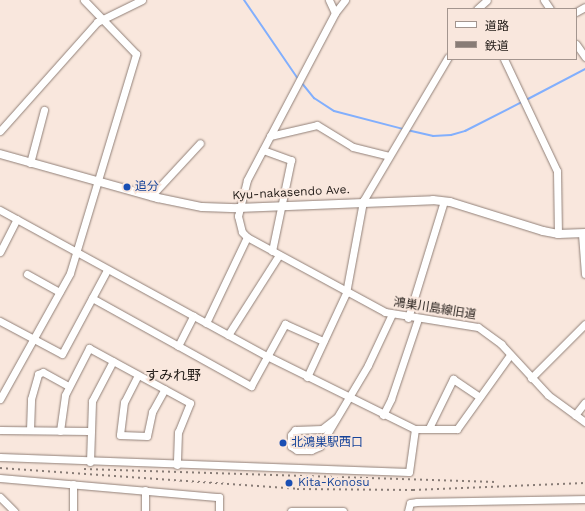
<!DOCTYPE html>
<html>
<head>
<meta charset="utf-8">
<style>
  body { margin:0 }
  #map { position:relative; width:585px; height:511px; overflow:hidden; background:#f9e7dd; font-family:"Work Sans","Noto Sans JP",sans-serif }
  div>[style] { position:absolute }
  .stream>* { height:2px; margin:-1px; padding:0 1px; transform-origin:1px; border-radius:1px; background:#82affd }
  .roads { filter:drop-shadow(0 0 1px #918078) drop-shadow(0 0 1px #918078) }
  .minor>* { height:7px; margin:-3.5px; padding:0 3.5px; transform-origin:3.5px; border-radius:3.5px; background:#fff }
  .major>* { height:8px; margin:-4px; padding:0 4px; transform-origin:4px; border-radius:4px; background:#fff }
  .rail>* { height:2px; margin-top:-1px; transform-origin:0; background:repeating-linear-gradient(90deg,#887c76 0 2px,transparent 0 6px) }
  .dots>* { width:11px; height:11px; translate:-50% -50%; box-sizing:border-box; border:2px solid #f9e7dd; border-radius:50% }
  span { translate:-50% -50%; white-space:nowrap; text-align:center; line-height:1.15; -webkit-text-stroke:4px #f9e7dd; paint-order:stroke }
  .transit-label { font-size:12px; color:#164399 }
  .left { translate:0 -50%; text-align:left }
  .street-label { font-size:12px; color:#211b17 }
  .quarter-label { font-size:14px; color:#211b17 }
  .legend { position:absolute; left:447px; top:8px; width:130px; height:52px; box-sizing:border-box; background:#f9e7dd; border:1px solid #a3958e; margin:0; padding:5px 7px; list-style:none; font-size:12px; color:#211b17 }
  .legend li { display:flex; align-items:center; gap:8px; height:20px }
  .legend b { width:20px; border:1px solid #a3958e }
</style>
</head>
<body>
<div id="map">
  <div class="stream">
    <div style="left:244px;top:0;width:96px;rotate:55.6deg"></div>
    <div style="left:301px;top:82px;width:21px;rotate:51deg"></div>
    <div style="left:314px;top:98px;width:24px;rotate:33deg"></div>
    <div style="left:334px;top:111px;width:71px;rotate:14.6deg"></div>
    <div style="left:526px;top:100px;width:67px;rotate:-27.7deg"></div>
    <div style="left:407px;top:130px;width:27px;rotate:13deg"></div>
    <div style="left:433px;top:136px;width:18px;rotate:-3deg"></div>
    <div style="left:451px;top:135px;width:15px;rotate:-16deg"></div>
    <div style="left:465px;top:131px;width:64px;rotate:-27deg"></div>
  </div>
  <div class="roads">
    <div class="minor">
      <div style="left:329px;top:0;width:14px;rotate:65deg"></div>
      <div style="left:345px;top:0;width:16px;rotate:128deg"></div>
      <div style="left:335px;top:13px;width:189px;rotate:117.8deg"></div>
      <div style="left:247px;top:180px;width:37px;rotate:104deg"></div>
      <div style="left:238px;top:216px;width:16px;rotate:76deg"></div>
      <div style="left:242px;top:232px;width:7px;rotate:45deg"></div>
      <div style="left:247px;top:237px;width:157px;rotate:28.5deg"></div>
      <div style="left:385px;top:312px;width:94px;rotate:9.2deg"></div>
      <div style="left:478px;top:327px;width:29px;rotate:36deg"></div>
      <div style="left:501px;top:344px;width:69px;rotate:47.3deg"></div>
      <div style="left:548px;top:395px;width:46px;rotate:36.1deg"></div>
      <div style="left:544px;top:0;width:11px;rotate:56deg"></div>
      <div style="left:477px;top:9px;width:13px;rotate:-42deg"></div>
      <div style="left:576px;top:12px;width:10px;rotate:-29deg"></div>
      <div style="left:576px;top:44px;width:16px;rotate:55deg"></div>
      <div style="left:504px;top:59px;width:124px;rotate:64.7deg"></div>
      <div style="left:557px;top:171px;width:63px;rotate:89.1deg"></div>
      <div style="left:0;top:131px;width:146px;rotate:-48.3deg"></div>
      <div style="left:97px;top:22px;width:50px;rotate:-26.1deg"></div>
      <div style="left:270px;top:136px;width:48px;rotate:-13.2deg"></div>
      <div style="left:317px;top:125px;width:42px;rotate:31.4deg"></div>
      <div style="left:353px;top:147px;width:37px;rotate:14deg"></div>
      <div style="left:263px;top:150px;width:30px;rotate:20deg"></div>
      <div style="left:291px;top:160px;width:93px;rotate:101.8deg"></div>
      <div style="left:30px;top:163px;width:55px;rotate:-75.2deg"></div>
      <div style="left:151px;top:196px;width:72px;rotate:-47.2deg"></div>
      <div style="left:0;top:210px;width:304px;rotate:28.7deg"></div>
      <div style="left:267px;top:356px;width:165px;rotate:26.3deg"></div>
      <div style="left:415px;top:429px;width:42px"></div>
      <div style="left:457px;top:429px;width:91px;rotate:-54.4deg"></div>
      <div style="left:582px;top:234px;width:40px;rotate:85.7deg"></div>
      <div style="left:0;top:252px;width:37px;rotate:-63deg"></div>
      <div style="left:27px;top:274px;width:37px;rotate:29deg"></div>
      <div style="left:92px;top:298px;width:182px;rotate:29deg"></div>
      <div style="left:251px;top:386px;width:71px;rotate:-61.3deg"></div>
      <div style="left:285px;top:324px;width:42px;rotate:24.1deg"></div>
      <div style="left:408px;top:318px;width:122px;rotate:-72.9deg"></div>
      <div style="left:0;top:321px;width:70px;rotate:28deg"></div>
      <div style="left:62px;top:354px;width:95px;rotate:-61.8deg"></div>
      <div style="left:206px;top:323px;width:95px;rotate:-64.5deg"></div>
      <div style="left:228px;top:335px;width:95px;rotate:-57.5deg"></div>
      <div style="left:178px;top:346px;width:34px;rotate:-63deg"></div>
      <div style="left:138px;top:375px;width:30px;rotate:117deg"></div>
      <div style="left:124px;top:402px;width:33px;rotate:97deg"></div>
      <div style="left:120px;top:435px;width:27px;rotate:2deg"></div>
      <div style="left:147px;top:436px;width:25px;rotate:-78deg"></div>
      <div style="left:152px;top:412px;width:26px;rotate:-61deg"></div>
      <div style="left:307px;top:377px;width:93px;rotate:-65.1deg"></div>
      <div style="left:346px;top:293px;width:94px;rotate:-79.5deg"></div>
      <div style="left:363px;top:201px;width:167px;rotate:-59.4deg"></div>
      <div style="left:531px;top:378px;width:76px;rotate:-45deg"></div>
      <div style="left:0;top:399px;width:144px;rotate:-60.9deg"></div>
      <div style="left:70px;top:273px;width:229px;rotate:-73.2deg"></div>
      <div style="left:136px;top:54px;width:75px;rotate:-133.9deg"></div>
      <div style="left:383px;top:415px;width:18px;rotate:-63deg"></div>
      <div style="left:391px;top:399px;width:84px;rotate:-71.4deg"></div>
      <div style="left:575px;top:415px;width:16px;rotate:-52deg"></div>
      <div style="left:336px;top:418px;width:18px;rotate:142deg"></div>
      <div style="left:322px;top:429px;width:27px;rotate:178deg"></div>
      <div style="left:295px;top:430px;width:6px;rotate:129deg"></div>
      <div style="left:291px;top:435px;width:11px;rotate:90deg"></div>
      <div style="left:291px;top:446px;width:7px;rotate:34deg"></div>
      <div style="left:297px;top:450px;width:14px"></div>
      <div style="left:311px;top:450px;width:10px;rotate:-24deg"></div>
      <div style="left:320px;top:446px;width:94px;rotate:-59.3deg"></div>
      <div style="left:368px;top:365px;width:56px;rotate:-64.8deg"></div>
      <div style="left:429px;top:428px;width:55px;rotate:-63.9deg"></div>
      <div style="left:453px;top:379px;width:32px;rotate:34deg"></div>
      <div style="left:0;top:430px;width:89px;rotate:0.6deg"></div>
      <div style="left:30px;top:430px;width:31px;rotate:-88deg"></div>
      <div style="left:31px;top:399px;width:26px;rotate:-74deg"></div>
      <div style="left:38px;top:374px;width:5px;rotate:-22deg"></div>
      <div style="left:43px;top:372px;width:29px;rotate:29deg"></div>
      <div style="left:60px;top:431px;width:36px;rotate:-82deg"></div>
      <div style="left:65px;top:395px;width:53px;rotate:-62.9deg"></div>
      <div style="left:89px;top:348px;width:115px;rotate:28.6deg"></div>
      <div style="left:190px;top:403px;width:31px;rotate:112deg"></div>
      <div style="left:178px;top:432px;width:33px;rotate:92deg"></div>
      <div style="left:0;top:457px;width:409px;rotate:2.1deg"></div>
      <div style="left:409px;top:472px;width:43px;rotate:-82.1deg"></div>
      <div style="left:90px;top:462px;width:61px;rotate:-88.1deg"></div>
      <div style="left:92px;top:401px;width:45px;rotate:-62.3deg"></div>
      <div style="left:0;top:478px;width:220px;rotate:5deg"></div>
      <div style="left:219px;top:497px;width:14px;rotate:90deg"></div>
      <div style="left:145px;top:490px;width:21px;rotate:90deg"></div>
      <div style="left:0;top:497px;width:20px;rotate:45deg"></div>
      <div style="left:73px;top:511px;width:27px;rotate:-90deg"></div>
      <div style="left:291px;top:511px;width:52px"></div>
      <div style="left:408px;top:511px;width:8px;rotate:-76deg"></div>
      <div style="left:410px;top:503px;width:7px;rotate:-8deg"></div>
      <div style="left:417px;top:502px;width:168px;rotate:-1deg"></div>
    </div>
    <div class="major">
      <div style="left:0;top:154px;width:164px;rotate:15.6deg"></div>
      <div style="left:158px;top:198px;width:45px;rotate:11.6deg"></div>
      <div style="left:202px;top:207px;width:36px;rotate:2deg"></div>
      <div style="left:238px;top:208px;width:195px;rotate:-2.3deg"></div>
      <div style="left:433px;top:200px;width:17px;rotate:7deg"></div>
      <div style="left:450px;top:202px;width:97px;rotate:17.3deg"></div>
      <div style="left:543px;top:231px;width:15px;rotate:11deg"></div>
      <div style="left:558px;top:234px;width:27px;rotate:-2deg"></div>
    </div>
  </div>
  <div class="rail">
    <div style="left:0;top:468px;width:298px;rotate:4deg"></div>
    <div style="left:297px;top:489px;width:116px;rotate:0.5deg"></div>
    <div style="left:413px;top:490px;width:172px;rotate:-2.3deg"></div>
    <div style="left:84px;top:469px;width:412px;rotate:1.8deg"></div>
  </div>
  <div class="dots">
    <div style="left:127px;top:187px;background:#1a4fb4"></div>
    <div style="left:283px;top:443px;background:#1a4fb4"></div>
    <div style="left:289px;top:483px;background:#1a4fb4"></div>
  </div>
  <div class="transit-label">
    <span class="left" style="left:135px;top:187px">追分</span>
    <span class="left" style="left:291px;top:443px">北鴻巣駅西口</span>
    <span class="left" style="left:298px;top:483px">Kita-Konosu</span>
  </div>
  <div class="street-label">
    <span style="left:291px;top:193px;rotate:-3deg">Kyu-nakasendo Ave.</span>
    <span style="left:435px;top:309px;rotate:9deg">鴻巣川島線旧道</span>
  </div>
  <div class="quarter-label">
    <span style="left:173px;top:375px">すみれ野</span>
  </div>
  <ul class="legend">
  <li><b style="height:5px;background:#fff"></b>道路</li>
  <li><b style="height:5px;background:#887c76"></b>鉄道</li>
  </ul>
</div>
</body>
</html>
